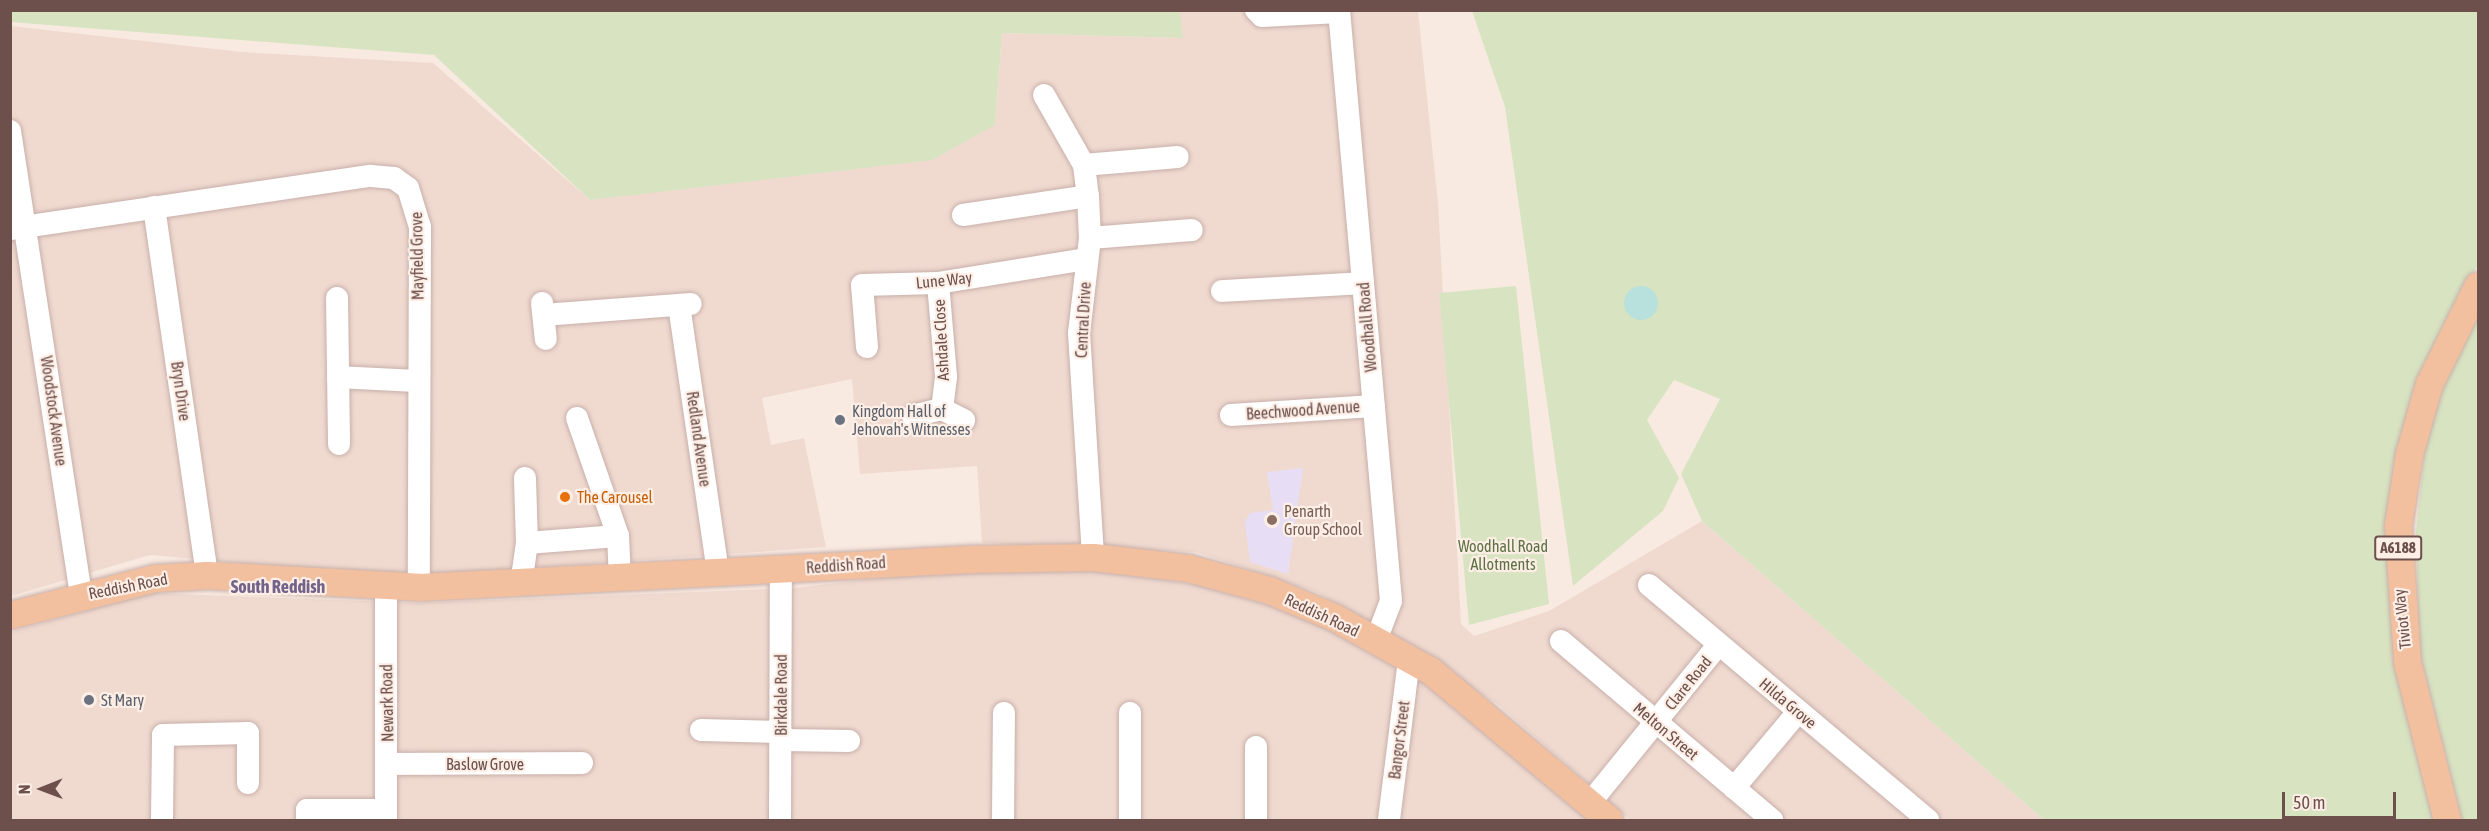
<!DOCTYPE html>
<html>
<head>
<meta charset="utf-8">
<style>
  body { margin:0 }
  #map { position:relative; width:2489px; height:831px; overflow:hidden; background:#f9eae1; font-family:"Asap Condensed",sans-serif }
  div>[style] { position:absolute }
  .residential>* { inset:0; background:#f0dad0 }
  .education>* { inset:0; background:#e7def5 }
  .green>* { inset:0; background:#d8e4c1 }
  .water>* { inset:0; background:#b8e0dc }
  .round { border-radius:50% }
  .roads { filter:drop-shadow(0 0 2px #c8b0aa) drop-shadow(0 0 2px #c8b0aa) }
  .minor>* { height:22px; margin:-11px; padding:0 11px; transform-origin:11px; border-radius:11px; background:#fff }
  .major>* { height:27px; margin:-13.5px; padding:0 13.5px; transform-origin:13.5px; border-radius:13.5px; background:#f2bf9f }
  .dots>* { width:16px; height:16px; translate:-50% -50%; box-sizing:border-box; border:3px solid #fdeee6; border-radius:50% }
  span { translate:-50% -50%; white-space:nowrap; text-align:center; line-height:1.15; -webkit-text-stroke:4.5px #fdeee6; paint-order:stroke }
  .shield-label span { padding:2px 4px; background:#fdeee6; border:2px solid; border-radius:4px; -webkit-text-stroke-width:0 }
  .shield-label { font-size:15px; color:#6d4f4b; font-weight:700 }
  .street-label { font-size:16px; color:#6d4f4b }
  .worship-label { font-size:16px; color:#5b616d }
  .left { translate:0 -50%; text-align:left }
  .food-label { font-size:16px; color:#c56008 }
  .education-label { font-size:16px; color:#785e54 }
  .park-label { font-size:16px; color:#5d7244 }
  .neighbourhood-label { font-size:18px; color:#73638a; font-weight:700 }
  .frame { position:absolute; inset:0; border:12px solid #6d4f4b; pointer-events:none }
  .north { position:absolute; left:12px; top:759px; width:60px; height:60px; -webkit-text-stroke:4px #fdeee6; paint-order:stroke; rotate:269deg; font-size:16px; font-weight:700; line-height:24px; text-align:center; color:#6d4f4b }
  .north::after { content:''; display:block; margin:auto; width:21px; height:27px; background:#6d4f4b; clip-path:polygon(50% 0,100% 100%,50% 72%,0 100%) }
  .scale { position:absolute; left:2282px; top:792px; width:114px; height:27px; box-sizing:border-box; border:3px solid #6d4f4b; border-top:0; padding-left:8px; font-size:18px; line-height:21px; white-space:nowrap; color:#6d4f4b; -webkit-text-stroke:4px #fdeee6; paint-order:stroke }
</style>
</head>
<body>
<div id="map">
  <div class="residential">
    <div style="clip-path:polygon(1180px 11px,1418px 11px,1438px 203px,1461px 624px,1474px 636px,1549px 611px,1702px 521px,2044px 820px,1630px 820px,1500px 706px,1319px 593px,1196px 552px,982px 543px,977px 466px,860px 474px,852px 379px,762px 398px,771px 445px,804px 438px,826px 547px,401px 577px,150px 555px,11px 596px,11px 26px,242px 52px,433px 63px,590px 200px,995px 125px,1002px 33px,1182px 38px)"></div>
    <div style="clip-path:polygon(1090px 570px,1197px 585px,1302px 615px,1418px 673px,1598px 820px,11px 820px,11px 632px,150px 593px,418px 603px,794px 588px,942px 571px)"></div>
  </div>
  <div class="education">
    <div style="clip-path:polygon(1303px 468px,1288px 574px,1250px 562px,1245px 522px,1250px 513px,1273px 510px,1267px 472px)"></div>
  </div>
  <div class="green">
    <div style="clip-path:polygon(1180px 11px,1183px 38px,1002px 33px,995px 125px,932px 160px,590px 200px,434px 55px,10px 22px,11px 10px)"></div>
    <div style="clip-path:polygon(1472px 11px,2478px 12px,2478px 265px,2468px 281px,2388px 544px,2393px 643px,2434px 820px,2044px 820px,1702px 521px,1681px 474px,1720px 399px,1674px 380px,1647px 420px,1679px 478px,1663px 511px,1573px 586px,1505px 107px)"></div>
    <div style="clip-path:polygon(1516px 286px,1549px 604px,1469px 625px,1439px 293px)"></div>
    <div style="clip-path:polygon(2478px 307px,2478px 820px,2462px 820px,2419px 651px,2416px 532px,2425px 446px,2440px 381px)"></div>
  </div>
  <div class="water">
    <div class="round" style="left:1624px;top:286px;width:34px;height:34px"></div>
  </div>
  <div class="roads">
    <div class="minor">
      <div style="left:1256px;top:10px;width:8px;rotate:45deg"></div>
      <div style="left:1262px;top:16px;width:77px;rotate:-3deg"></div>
      <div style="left:1339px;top:10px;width:593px;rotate:84.97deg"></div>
      <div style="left:1391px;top:601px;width:42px;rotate:111deg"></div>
      <div style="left:1044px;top:95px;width:81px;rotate:60.3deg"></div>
      <div style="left:1084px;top:165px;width:31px;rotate:83deg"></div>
      <div style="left:1088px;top:196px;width:42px;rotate:87.3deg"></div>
      <div style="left:1090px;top:238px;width:96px;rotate:96.6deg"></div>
      <div style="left:1079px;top:333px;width:224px;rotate:86.4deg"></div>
      <div style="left:10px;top:131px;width:469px;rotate:81.3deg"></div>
      <div style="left:1084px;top:165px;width:94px;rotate:-4.9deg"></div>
      <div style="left:154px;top:207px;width:372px;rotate:81.8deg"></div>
      <div style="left:963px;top:215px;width:126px;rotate:-8.6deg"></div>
      <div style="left:10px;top:229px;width:365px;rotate:-8.4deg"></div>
      <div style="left:371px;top:176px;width:23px;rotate:5deg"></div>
      <div style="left:394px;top:178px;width:17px;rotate:36deg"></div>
      <div style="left:408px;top:188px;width:41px;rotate:72.9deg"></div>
      <div style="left:420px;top:227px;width:360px;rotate:90.2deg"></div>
      <div style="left:1090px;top:238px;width:102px;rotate:-4.5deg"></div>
      <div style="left:938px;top:283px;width:94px;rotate:85.1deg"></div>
      <div style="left:946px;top:377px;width:32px;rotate:97deg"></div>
      <div style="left:942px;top:409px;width:25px;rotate:27deg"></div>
      <div style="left:1222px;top:291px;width:141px;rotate:-3.2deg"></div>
      <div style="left:337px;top:298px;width:146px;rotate:89.2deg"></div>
      <div style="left:542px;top:303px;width:36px;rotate:84deg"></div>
      <div style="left:679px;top:305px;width:271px;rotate:81.7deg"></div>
      <div style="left:544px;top:315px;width:147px;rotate:-4.3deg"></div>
      <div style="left:867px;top:347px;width:62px;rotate:-94.6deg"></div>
      <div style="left:862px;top:285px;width:76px;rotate:-1.5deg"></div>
      <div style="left:938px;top:283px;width:151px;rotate:-9.2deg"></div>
      <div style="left:338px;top:377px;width:78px;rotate:2.9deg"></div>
      <div style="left:1231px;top:415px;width:143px;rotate:-3.6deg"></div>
      <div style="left:913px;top:416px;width:30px;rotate:-14deg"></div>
      <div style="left:577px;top:418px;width:125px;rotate:70.8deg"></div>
      <div style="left:618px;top:536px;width:43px;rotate:87.3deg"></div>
      <div style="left:527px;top:543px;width:91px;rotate:-4.4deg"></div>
      <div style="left:521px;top:584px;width:41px;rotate:-81.7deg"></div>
      <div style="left:527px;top:543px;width:65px;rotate:-91.8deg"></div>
      <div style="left:1649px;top:585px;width:365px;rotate:40.1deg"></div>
      <div style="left:1561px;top:641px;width:277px;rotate:40.3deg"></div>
      <div style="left:701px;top:730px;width:80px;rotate:1.4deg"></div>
      <div style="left:781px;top:740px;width:68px;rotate:0.8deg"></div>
      <div style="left:388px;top:764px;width:194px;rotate:-0.3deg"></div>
      <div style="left:1734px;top:788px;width:99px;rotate:-49.9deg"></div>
      <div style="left:1589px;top:804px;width:205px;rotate:-50.9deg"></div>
      <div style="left:162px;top:820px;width:85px;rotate:-89.3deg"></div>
      <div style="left:163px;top:735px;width:85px;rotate:-1.3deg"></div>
      <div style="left:248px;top:733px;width:50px;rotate:90deg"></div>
      <div style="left:307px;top:820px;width:10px;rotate:-90deg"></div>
      <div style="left:307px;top:810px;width:79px"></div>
      <div style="left:386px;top:820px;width:234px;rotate:-90deg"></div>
      <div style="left:780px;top:820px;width:251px;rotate:-89.8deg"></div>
      <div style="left:1003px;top:820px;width:107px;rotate:-89.5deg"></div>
      <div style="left:1130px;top:820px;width:107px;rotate:-90deg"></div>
      <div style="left:1256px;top:820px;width:73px;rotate:-90deg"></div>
      <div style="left:1389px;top:820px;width:162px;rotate:-82.9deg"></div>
    </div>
    <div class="major">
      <div style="left:10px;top:615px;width:150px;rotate:-14.3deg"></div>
      <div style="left:155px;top:578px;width:52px;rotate:-3.3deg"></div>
      <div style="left:207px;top:575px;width:212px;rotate:3.2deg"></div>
      <div style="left:419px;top:587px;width:552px;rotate:-2.91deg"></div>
      <div style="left:970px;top:559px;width:123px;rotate:-0.9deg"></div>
      <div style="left:1093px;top:557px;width:96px;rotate:6.6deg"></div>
      <div style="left:1188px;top:568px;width:84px;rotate:15.2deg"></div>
      <div style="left:1269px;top:590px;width:70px;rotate:22.6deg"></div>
      <div style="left:1334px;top:617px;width:111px;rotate:29.1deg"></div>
      <div style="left:1431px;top:671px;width:232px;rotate:39.9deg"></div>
      <div style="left:2447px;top:820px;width:163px;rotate:-104.2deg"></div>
      <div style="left:2407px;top:662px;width:137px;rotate:-93.8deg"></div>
      <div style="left:2398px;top:525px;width:72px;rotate:-81.2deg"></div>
      <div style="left:2409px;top:454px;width:73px;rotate:-74.1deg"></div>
      <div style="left:2429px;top:384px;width:110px;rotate:-63.7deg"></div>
    </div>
  </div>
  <div class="dots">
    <div style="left:840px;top:420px;background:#6b7280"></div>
    <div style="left:565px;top:497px;background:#e8710a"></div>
    <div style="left:1272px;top:520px;background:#8d6e63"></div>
    <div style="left:89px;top:700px;background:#6b7280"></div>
  </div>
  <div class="shield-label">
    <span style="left:2398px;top:548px">A6188</span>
  </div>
  <div class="street-label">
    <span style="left:417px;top:256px;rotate:-91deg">Mayfield Grove</span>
    <span style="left:944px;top:280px;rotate:-6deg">Lune Way</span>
    <span style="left:1083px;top:320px;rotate:-87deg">Central Drive</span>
    <span style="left:1367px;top:327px;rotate:-95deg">Woodhall Road</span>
    <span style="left:941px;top:340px;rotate:-93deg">Ashdale Close</span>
    <span style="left:181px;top:391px;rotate:82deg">Bryn Drive</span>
    <span style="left:1303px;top:410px;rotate:-4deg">Beechwood Avenue</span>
    <span style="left:54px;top:411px;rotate:82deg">Woodstock Avenue</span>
    <span style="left:699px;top:439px;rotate:82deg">Redland Avenue</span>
    <span style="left:846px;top:565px;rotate:-4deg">Reddish Road</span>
    <span style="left:128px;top:586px;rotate:-11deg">Reddish Road</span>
    <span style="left:1322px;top:615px;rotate:25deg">Reddish Road</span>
    <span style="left:2402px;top:619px;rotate:-96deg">Tiviot Way</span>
    <span style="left:1688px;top:683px;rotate:-51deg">Clare Road</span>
    <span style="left:781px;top:695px;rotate:-90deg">Birkdale Road</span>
    <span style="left:387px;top:703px;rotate:-91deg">Newark Road</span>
    <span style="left:1788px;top:703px;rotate:40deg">Hilda Grove</span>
    <span style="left:1666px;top:731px;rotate:40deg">Melton Street</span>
    <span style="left:1399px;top:740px;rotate:-83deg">Bangor Street</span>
    <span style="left:485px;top:764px">Baslow Grove</span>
  </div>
  <div class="worship-label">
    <span class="left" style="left:852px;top:420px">Kingdom Hall of<br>Jehovah's Witnesses</span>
    <span class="left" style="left:101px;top:700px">St Mary</span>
  </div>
  <div class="food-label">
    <span class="left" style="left:577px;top:497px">The Carousel</span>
  </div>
  <div class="education-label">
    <span class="left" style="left:1284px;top:520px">Penarth<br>Group School</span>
  </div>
  <div class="park-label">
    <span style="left:1503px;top:555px">Woodhall Road<br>Allotments</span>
  </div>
  <div class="neighbourhood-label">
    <span style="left:278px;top:587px">South Reddish</span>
  </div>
  <div class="frame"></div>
  <div class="north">N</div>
  <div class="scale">50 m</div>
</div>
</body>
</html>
